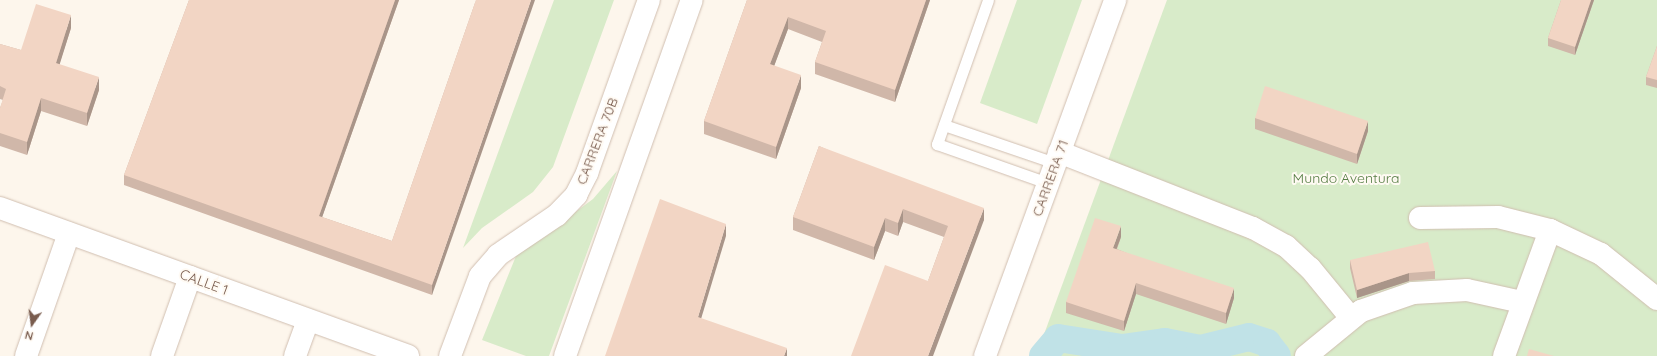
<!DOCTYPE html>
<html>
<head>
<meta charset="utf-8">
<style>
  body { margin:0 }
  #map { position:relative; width:1657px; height:356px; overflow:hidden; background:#fdf6ec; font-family:Quicksand,sans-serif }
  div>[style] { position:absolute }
  .green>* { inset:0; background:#d8ebc9 }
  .canal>* { height:28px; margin:-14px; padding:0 14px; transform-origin:14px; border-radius:14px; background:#c0e2e7 }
  .roads { filter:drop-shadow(0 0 1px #d0beb0) drop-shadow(0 0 1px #d0beb0) }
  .lane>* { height:11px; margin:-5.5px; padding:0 5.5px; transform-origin:5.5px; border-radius:5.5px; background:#fff }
  .street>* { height:22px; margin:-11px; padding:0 11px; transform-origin:11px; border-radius:11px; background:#fff }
  .secondary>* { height:22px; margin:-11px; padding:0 11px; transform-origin:11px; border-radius:11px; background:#fff }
  .wall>* { inset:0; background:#d0b7a9 }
  .shaded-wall>* { inset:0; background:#a99589 }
  .building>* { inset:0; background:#f2d5c4 }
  span { translate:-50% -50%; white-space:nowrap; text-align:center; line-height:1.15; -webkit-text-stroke:4px #fffaf3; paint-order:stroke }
  .street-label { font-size:14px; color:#795c4e }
  .park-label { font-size:14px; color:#577e45 }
  .north { position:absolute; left:12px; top:304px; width:40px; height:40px; -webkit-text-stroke:3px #fffaf3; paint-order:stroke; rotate:194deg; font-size:11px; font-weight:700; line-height:16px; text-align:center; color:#795c4e }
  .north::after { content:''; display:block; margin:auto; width:14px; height:18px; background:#795c4e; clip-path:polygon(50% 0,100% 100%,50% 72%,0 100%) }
</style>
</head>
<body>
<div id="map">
  <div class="green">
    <div style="clip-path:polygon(554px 0,614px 0,553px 167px,533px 192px,482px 228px,463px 248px)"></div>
    <div style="clip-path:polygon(1017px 0,1082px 0,1037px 124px,980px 103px)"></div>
    <div style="clip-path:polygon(1167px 0,1657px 0,1657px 356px,1036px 356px)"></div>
    <div style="clip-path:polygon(617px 171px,549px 356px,526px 356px,482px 340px,516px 256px,593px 199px)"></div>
  </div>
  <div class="canal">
    <div style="left:1043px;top:356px;width:23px;rotate:-50deg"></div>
    <div style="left:1058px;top:338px;width:65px;rotate:8.9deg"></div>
    <div style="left:1122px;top:348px;width:43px;rotate:-7.9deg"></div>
    <div style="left:1165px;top:342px;width:36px;rotate:11deg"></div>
    <div style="left:1200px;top:349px;width:50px;rotate:-13.8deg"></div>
    <div style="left:1249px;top:337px;width:19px;rotate:18deg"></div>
    <div style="left:1267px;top:343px;width:16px;rotate:52deg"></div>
  </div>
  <div class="roads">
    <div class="lane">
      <div style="left:988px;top:0;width:153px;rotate:109.5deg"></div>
      <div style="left:937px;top:144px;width:118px;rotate:19.4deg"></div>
      <div style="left:944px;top:125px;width:117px;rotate:18.9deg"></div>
    </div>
    <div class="street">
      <div style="left:1059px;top:152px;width:208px;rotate:21.4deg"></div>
      <div style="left:1253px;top:228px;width:38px;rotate:29deg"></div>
      <div style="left:1286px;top:246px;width:33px;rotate:43deg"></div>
      <div style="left:1310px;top:268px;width:65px;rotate:50.6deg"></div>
      <div style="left:0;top:208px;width:434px;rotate:19.9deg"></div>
      <div style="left:1420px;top:218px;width:78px;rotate:-0.7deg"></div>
      <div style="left:1498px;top:217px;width:54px;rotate:14deg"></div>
      <div style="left:1550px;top:230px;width:56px;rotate:25.2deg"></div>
      <div style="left:1601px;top:254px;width:72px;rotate:38.8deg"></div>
      <div style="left:26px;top:356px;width:130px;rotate:-70.7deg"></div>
      <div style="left:162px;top:356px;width:84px;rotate:-70.5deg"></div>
      <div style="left:295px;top:356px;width:38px;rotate:-70deg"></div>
      <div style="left:1306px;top:356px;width:71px;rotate:-39.3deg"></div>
      <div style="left:1361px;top:311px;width:55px;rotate:-19.1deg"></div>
      <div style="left:1413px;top:293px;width:54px;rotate:-3.2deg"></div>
      <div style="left:1467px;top:290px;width:56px;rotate:12.3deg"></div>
      <div style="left:1504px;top:356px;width:134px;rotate:-69.9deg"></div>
    </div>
    <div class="secondary">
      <div style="left:450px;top:356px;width:85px;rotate:-69.4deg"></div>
      <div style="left:480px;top:276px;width:28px;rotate:-49deg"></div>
      <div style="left:498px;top:255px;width:71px;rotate:-34.1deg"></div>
      <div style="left:557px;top:215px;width:28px;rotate:-46deg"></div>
      <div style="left:576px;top:195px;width:25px;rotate:-63deg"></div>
      <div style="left:587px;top:173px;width:184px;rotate:-70.3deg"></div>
      <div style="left:565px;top:356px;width:378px;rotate:-70.4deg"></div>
      <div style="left:985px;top:356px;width:379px;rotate:-69.9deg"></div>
    </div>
  </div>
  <div class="wall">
    <div style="clip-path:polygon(189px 0,399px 0,322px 217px,392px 241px,476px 0,432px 295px,124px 185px,124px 175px)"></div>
    <div style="clip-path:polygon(747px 0,930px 0,895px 102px,815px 74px,815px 62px,822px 42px,788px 29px,774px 66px,801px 88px,776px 159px,704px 134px,704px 121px)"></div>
    <div style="clip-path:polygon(1561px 0,1594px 0,1575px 55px,1548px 46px,1548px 38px)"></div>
    <div style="clip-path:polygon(71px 28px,59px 65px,99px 90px,87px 126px,41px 111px,27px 155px,0 146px,0 108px,3px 100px,0 99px,0 44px,21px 50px)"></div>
    <div style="clip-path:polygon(1657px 46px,1657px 88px,1646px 85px,1646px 77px)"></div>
    <div style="clip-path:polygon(1255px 118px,1368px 131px,1357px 164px,1255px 129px)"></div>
    <div style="clip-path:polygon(819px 146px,984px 220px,928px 281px,944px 237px,903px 222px,898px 236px,885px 231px,874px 260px,793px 230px,793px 217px)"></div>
    <div style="clip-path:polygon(1121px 237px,1117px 249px,1234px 298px,1226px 324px,1136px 294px,1124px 331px,1066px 313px,1066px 302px)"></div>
    <div style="clip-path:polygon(1350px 260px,1435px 271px,1435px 279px,1409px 281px,1357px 298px,1350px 268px)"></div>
  </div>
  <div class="shaded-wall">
    <div style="clip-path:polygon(395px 0,399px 0,319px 226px,319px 216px)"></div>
    <div style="clip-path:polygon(531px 0,535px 0,432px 295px,432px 285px)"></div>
    <div style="clip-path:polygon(926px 0,930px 0,895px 102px,895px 90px)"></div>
    <div style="clip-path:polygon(1591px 0,1594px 0,1575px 55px,1575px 47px)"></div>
    <div style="clip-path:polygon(71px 15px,71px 28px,56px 76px,56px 63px)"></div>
    <div style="clip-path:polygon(788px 17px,788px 29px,770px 77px,770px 64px)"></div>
    <div style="clip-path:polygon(801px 75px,801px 88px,776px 159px,776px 147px)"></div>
    <div style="clip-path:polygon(99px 77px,99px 90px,87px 126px,87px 113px)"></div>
    <div style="clip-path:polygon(41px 98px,41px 111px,27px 155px,27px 142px)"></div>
    <div style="clip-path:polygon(1368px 121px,1368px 131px,1357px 164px,1357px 154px)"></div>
    <div style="clip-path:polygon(984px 208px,984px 220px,933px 356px,928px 356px)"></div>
    <div style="clip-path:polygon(903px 209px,903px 222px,898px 236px,898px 223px)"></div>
    <div style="clip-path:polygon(885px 218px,885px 231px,874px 260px,874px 247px)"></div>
    <div style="clip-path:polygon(726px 224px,726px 236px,698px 329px,698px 317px)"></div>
    <div style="clip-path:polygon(1121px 226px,1121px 237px,1113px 258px,1113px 248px)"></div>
    <div style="clip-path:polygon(1409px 273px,1409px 281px,1357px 298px,1357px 290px)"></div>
    <div style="clip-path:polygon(1136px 283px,1136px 294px,1124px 331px,1124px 321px)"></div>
    <div style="clip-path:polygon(1234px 288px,1234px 298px,1226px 324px,1226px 313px)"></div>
    <div style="clip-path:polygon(787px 348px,787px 356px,784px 356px)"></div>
  </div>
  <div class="building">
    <div style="clip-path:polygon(189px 0,395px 0,319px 216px,392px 241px,476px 0,531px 0,432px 285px,124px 175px)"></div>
    <div style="clip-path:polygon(747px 0,926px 0,895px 90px,815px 62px,826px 31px,788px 17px,770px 64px,801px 75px,776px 147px,704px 121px)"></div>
    <div style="clip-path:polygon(1561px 0,1591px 0,1575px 47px,1548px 38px)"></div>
    <div style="clip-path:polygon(36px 4px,71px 15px,56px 63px,99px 77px,87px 113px,41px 98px,27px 142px,0 133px,0 108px,6px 89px,0 86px,0 44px,21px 50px)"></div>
    <div style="clip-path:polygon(1657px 46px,1657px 80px,1646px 77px)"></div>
    <div style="clip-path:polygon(1265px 86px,1368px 121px,1357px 154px,1255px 118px)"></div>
    <div style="clip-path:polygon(819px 146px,984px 208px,928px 356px,851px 356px,885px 265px,928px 281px,948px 226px,903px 209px,898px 223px,885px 218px,874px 247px,793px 217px)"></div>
    <div style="clip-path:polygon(660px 199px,726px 224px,698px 317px,787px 348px,784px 356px,605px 356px)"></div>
    <div style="clip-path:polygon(1095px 218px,1121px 226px,1113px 248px,1234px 288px,1226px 313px,1136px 283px,1124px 321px,1066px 302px)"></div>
    <div style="clip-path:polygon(1428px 242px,1435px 271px,1409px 273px,1357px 290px,1350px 260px)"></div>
    <div style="clip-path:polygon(1529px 349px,1554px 356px,1527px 356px)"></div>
  </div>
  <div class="street-label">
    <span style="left:597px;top:141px;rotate:-69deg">CARRERA 70B</span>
    <span style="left:1050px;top:178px;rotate:-70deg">CARRERA 71</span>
    <span style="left:204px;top:282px;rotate:20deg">CALLE 1</span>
  </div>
  <div class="park-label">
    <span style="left:1346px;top:178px">Mundo Aventura</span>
  </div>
  <div class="north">N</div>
</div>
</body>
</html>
